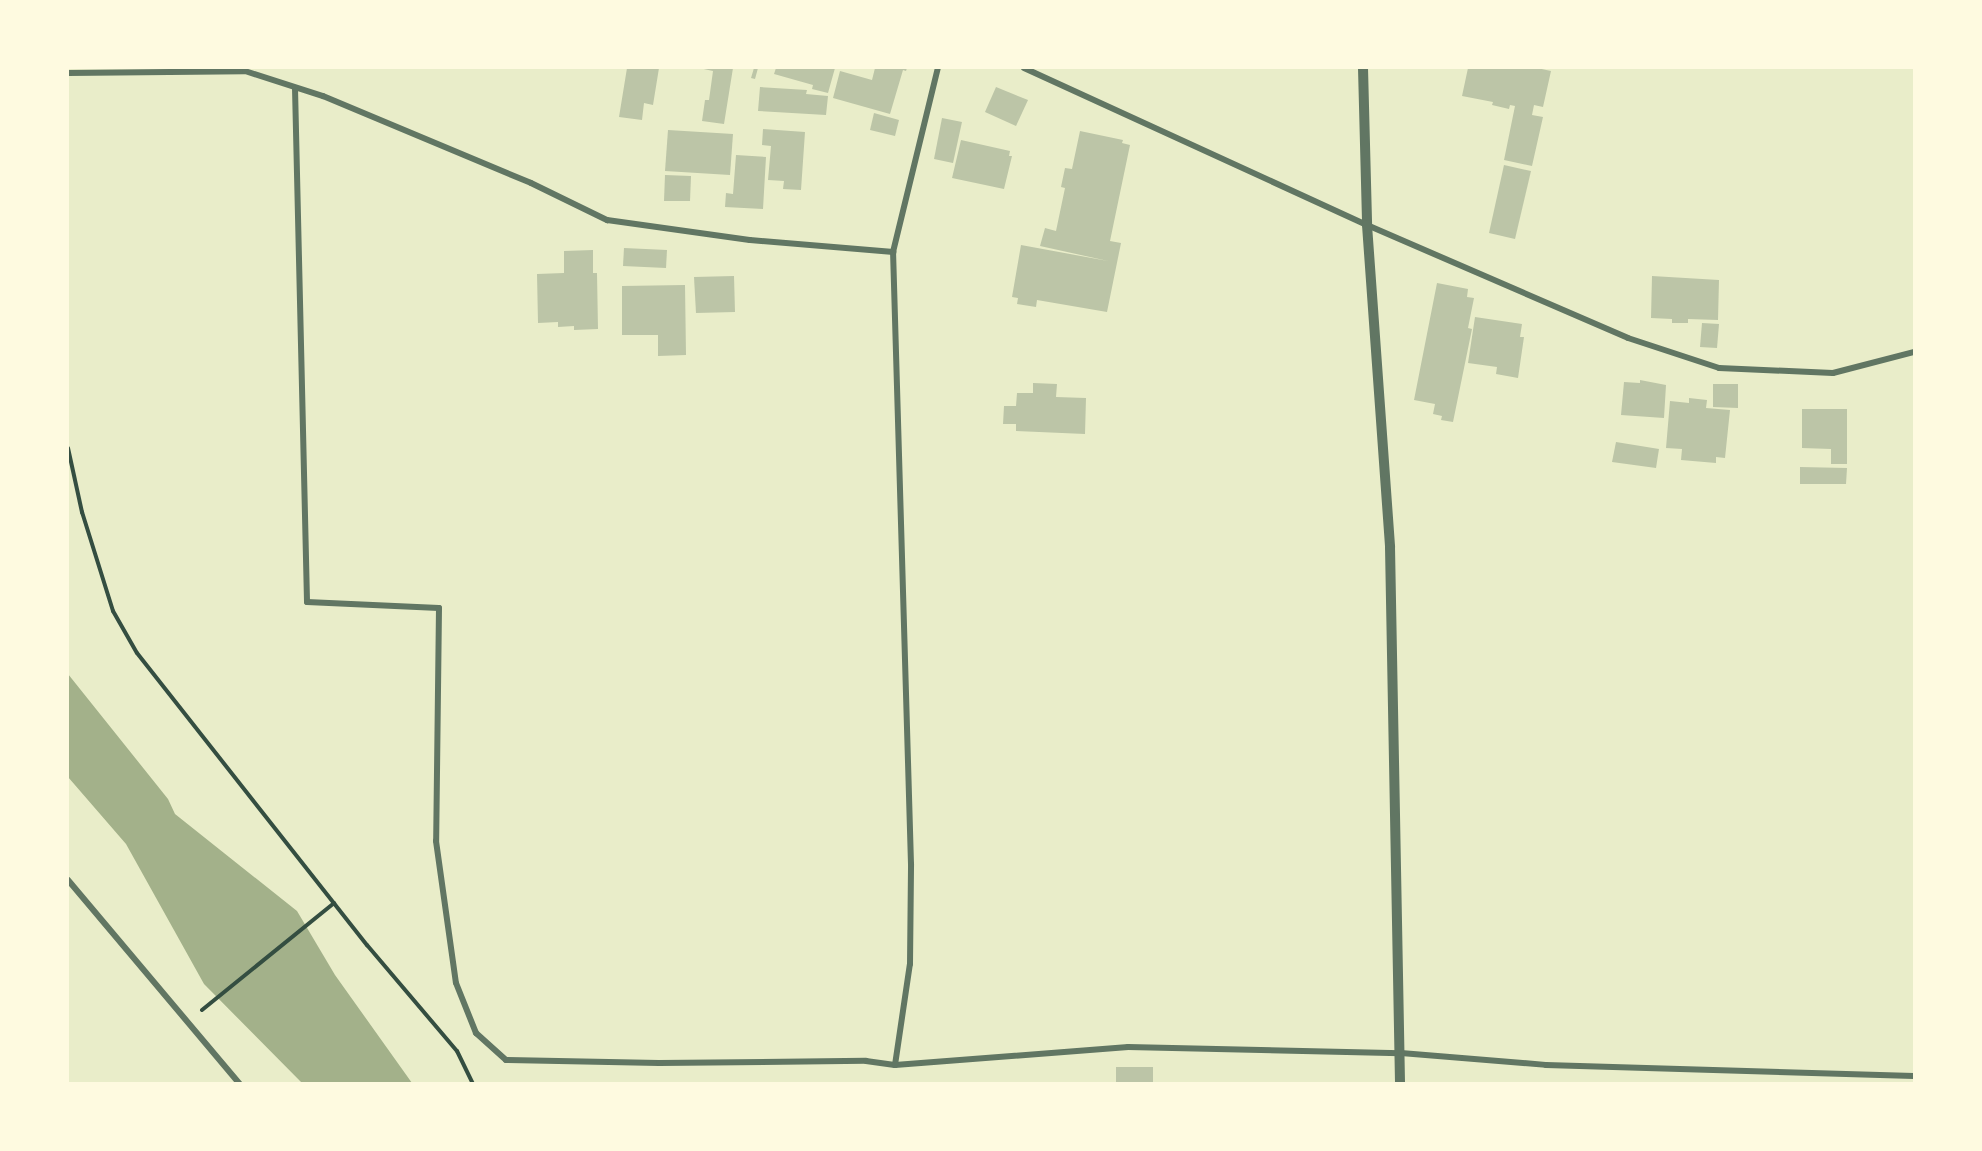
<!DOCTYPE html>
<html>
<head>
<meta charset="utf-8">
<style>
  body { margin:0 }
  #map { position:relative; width:1982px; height:1151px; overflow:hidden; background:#e9edc9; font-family:Roboto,sans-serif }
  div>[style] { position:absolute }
  .water>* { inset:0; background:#a3b18a }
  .building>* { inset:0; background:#bcc5a7 }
  .path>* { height:4px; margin:-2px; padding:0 2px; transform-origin:2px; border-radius:2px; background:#344e41 }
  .minor>* { height:6px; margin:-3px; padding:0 3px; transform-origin:3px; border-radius:3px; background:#617663 }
  .tertiary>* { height:10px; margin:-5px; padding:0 5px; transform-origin:5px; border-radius:5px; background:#617663 }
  span { translate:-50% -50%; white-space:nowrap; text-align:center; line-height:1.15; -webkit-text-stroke:6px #fefae0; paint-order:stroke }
  .frame { position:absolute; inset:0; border:69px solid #fefae0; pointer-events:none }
</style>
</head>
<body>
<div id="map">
  <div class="water">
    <div style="clip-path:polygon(68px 674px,168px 799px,175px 814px,297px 911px,335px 975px,412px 1083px,302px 1083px,204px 984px,126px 844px,68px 777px)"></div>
  </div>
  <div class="building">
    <div style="clip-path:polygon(627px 68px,659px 68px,653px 105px,644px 103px,642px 120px,619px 117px)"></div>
    <div style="clip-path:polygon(699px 68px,733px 68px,724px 124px,702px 121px,705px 100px,709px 100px,713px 71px)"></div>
    <div style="clip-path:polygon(754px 68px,758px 68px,755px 79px,751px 78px)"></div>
    <div style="clip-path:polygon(776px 68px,835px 68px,828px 93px,812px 89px,813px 85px,774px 74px)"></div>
    <div style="clip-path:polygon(875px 68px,907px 68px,906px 71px,903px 70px,890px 114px,833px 98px,840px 71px,872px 80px)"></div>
    <div style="clip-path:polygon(1468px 68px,1537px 68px,1551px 71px,1543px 107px,1534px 105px,1532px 115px,1543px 117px,1532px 166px,1504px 160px,1515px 106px,1510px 105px,1509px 109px,1492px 105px,1493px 102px,1462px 96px)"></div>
    <div style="clip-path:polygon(760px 87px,807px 90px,806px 94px,828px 96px,826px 115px,758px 111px)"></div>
    <div style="clip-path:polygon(996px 87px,1028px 100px,1016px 126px,985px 112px)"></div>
    <div style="clip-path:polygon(874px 113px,899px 120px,895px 136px,870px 130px)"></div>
    <div style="clip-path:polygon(942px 118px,962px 122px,953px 163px,934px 159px)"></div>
    <div style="clip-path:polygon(763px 129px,805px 132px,801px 190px,783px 189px,784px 181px,768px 180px,771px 146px,762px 145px)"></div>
    <div style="clip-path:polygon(668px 130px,733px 134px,730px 175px,665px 171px)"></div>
    <div style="clip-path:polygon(1080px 131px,1123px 140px,1122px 143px,1130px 145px,1110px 241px,1121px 243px,1107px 312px,1037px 300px,1036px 307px,1017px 304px,1018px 298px,1012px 297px,1021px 245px,1108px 261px,1040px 246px,1045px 228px,1056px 231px,1065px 188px,1061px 187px,1065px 168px,1072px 169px)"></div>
    <div style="clip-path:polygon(961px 140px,1010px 151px,1009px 156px,1012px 156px,1004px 189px,952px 178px)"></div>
    <div style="clip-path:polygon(736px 155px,766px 157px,763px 209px,725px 207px,726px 193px,733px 194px)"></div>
    <div style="clip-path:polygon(1504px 165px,1531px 171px,1515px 239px,1489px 233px)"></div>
    <div style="clip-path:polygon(665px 175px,691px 176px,690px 201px,664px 201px)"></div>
    <div style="clip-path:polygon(624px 248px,667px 250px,666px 268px,623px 266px)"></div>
    <div style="clip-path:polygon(593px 250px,593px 273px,597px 273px,598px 329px,574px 330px,574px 326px,558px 327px,558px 322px,538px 323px,537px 274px,564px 273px,564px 251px)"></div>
    <div style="clip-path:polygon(734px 276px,735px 312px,696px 313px,694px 277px)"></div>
    <div style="clip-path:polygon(1652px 276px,1719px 280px,1718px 320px,1688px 319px,1688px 323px,1672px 323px,1672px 319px,1651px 318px)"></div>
    <div style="clip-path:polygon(1437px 283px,1468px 289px,1467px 297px,1474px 298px,1468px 328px,1472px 329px,1453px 422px,1441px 420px,1442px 416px,1433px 414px,1435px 404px,1414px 400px)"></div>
    <div style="clip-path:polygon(685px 285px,686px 355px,658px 356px,658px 335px,622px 335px,622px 286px)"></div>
    <div style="clip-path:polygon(1475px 317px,1522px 324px,1520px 337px,1524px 337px,1518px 378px,1496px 374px,1497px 367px,1468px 363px)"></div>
    <div style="clip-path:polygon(1702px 323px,1719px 324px,1717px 348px,1700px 347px)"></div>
    <div style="clip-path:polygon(1640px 380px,1666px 385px,1664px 418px,1621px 415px,1624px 382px,1640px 383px)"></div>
    <div style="clip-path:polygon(1033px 383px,1057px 384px,1056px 397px,1086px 398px,1085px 434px,1016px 431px,1016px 424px,1003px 424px,1004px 406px,1016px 406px,1017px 393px,1033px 393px)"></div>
    <div style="clip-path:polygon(1713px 384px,1738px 384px,1738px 408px,1713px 407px)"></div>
    <div style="clip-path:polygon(1689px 398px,1707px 400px,1706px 408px,1730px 410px,1725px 458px,1716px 457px,1716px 463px,1681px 460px,1682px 449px,1666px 448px,1670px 401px,1689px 403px)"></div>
    <div style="clip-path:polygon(1802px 409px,1847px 409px,1847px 464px,1831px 464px,1831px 449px,1802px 448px)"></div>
    <div style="clip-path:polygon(1616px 442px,1659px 449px,1656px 468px,1612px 462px)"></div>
    <div style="clip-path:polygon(1800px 467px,1847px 468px,1846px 484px,1800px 484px)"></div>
    <div style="clip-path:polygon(1116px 1067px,1153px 1067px,1153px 1083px,1116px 1084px)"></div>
  </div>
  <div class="path">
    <div style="left:68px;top:448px;width:66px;rotate:77.7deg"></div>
    <div style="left:82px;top:512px;width:104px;rotate:72.6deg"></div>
    <div style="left:113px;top:611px;width:48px;rotate:60.3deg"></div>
    <div style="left:137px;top:653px;width:372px;rotate:51.8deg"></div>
    <div style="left:367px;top:945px;width:139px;rotate:49.7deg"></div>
    <div style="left:457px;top:1051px;width:37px;rotate:64deg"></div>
    <div style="left:202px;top:1010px;width:170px;rotate:-39deg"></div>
  </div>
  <div class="minor">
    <div style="left:1024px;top:68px;width:377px;rotate:24.6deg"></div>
    <div style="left:1367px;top:225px;width:284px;rotate:23.4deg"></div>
    <div style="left:1628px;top:338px;width:96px;rotate:18.2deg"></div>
    <div style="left:1719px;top:368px;width:114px;rotate:2.5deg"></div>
    <div style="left:1833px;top:373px;width:84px;rotate:-14.5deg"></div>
    <div style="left:68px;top:73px;width:177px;rotate:-0.6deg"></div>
    <div style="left:245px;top:71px;width:82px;rotate:17.8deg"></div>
    <div style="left:323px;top:96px;width:225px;rotate:22.7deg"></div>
    <div style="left:531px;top:183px;width:85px;rotate:26deg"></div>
    <div style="left:607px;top:220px;width:144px;rotate:8deg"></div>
    <div style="left:750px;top:240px;width:144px;rotate:4.8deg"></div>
    <div style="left:295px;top:88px;width:514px;rotate:88.66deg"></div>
    <div style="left:307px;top:602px;width:132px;rotate:2.6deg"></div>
    <div style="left:439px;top:608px;width:233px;rotate:90.7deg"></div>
    <div style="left:436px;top:841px;width:143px;rotate:82deg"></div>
    <div style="left:456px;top:983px;width:54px;rotate:68.2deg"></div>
    <div style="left:476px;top:1033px;width:40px;rotate:42deg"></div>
    <div style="left:506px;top:1060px;width:153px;rotate:1.1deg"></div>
    <div style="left:659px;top:1063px;width:207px;rotate:-0.6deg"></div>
    <div style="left:866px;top:1061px;width:29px;rotate:8deg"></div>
    <div style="left:895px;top:1065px;width:234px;rotate:-4.4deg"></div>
    <div style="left:1128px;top:1047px;width:273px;rotate:1.3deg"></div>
    <div style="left:1401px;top:1053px;width:145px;rotate:4.7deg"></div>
    <div style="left:1546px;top:1065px;width:368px;rotate:1.7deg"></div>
    <div style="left:68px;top:880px;width:267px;rotate:49.9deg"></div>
    <div style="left:895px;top:1065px;width:102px;rotate:-81.6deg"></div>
    <div style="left:910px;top:964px;width:100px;rotate:-89.4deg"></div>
    <div style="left:911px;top:864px;width:612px;rotate:-91.68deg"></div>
    <div style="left:893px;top:252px;width:189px;rotate:-76.3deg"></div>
  </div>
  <div class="tertiary">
    <div style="left:1363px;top:68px;width:157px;rotate:88.5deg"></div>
    <div style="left:1367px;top:225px;width:323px;rotate:85.9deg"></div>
    <div style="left:1390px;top:547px;width:537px;rotate:88.93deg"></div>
  </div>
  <div class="frame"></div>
</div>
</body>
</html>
